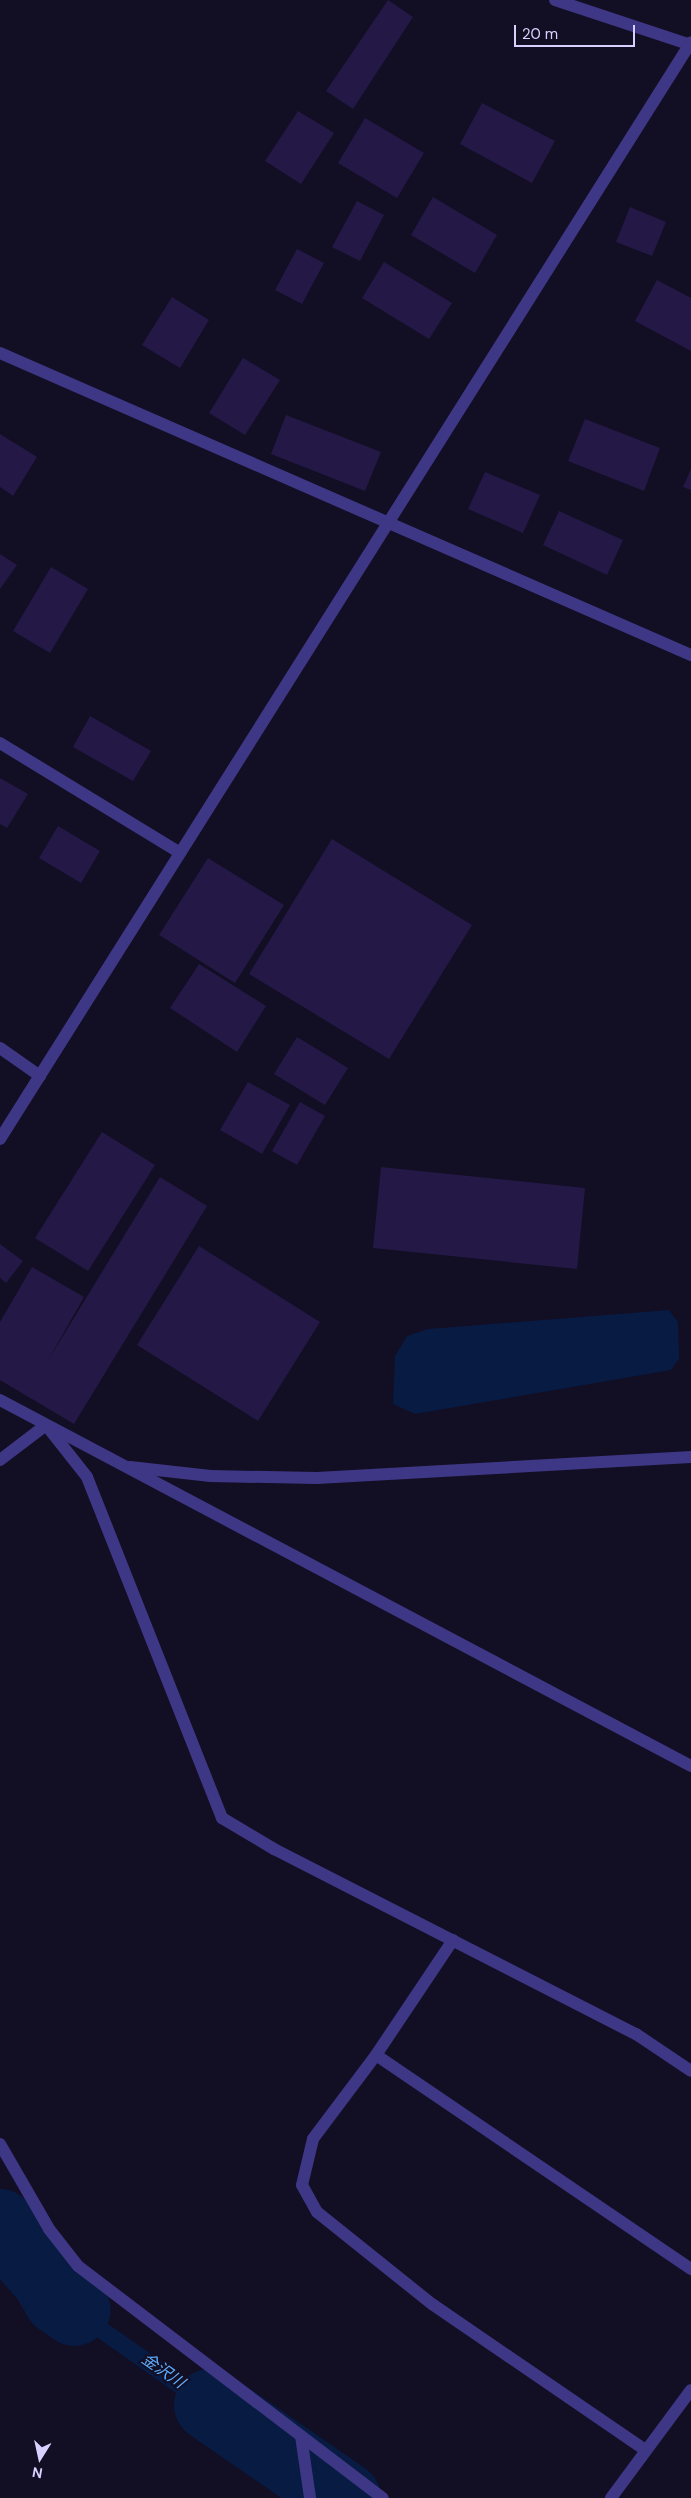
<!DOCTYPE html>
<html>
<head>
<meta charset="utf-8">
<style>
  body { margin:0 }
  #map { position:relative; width:691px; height:2498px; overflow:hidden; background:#120e24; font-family:"DM Sans","Noto Sans JP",sans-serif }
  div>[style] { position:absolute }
  .water>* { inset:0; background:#081b43 }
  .river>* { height:72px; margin:-36px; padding:0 36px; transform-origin:36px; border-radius:36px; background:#081b43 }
  .building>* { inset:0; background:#241946 }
  .minor>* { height:12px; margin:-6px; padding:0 6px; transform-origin:6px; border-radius:6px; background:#3e3785 }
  span { translate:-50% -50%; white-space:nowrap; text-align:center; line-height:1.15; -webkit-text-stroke:4px #120e24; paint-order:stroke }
  .water-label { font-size:16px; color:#5faeff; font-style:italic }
  .north { position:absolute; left:15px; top:2433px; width:50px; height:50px; -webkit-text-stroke:4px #120e24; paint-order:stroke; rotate:190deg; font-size:14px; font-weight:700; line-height:20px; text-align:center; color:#d8d1ff }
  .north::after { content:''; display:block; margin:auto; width:18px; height:22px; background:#d8d1ff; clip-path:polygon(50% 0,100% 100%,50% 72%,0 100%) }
  .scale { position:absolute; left:514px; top:25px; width:121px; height:22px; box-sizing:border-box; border:2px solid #d8d1ff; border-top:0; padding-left:6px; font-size:15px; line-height:18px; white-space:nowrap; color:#d8d1ff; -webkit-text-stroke:4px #120e24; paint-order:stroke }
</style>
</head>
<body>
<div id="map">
  <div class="water">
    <div style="clip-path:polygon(669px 1310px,678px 1322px,679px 1359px,671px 1370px,415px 1414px,393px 1404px,395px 1356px,407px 1336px,428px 1329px)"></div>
    <div style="clip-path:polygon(14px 2235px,48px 2277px,98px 2317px,293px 2453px,291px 2474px,44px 2300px,0 2241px)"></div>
    <div style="clip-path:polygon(331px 2476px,362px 2498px,321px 2498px)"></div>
  </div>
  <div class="river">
    <div style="left:0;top:2225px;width:69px;rotate:48.5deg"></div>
    <div style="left:46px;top:2277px;width:26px;rotate:59deg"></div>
    <div style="left:59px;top:2299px;width:19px;rotate:35deg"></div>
    <div style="left:210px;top:2405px;width:164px;rotate:34.6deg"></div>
  </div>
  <div class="building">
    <div style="clip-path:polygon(388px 0,413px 17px,353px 109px,326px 91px)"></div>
    <div style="clip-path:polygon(482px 103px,555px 141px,532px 183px,460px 144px)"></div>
    <div style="clip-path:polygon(298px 111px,334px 133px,301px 184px,265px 161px)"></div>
    <div style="clip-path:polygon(365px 118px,424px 153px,397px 198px,338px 163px)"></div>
    <div style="clip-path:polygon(433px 197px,497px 235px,475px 273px,411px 235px)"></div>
    <div style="clip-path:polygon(357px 201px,384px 215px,360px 261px,332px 247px)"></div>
    <div style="clip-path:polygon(630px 207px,666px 222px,652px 256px,616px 242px)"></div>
    <div style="clip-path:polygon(297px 249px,324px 263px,302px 304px,275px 290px)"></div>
    <div style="clip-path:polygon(384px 262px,452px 303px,429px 339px,362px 298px)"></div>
    <div style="clip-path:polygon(657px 280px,691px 298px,691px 351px,635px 321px)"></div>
    <div style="clip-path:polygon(172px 297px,209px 320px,180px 368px,142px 345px)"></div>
    <div style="clip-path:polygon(243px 358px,280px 380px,245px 435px,209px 413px)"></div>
    <div style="clip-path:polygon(286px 415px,381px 452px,365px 491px,271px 454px)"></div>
    <div style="clip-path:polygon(585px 419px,660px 448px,644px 491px,568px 461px)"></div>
    <div style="clip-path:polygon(0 434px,37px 457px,13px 496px,0 487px)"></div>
    <div style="clip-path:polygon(691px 469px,691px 490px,683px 487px)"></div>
    <div style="clip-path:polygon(485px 472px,540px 495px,523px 533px,468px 509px)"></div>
    <div style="clip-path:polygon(559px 511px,623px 540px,607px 575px,543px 545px)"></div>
    <div style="clip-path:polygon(0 554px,17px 565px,0 589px)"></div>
    <div style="clip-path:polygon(51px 567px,88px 589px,50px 653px,13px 631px)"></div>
    <div style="clip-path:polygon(90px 716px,151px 751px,133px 781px,73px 747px)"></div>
    <div style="clip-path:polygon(0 778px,28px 794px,7px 828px,0 824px)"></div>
    <div style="clip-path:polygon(58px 826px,100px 851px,81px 883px,39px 858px)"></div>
    <div style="clip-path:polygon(332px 839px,472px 925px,389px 1059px,249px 974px)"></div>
    <div style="clip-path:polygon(208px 858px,284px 905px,235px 983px,159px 935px)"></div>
    <div style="clip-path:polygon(199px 964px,266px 1006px,237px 1052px,170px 1008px)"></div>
    <div style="clip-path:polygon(297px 1037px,348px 1068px,325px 1105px,274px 1074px)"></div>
    <div style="clip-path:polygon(248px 1082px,290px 1105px,262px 1154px,220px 1130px)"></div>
    <div style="clip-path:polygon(300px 1102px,325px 1116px,297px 1165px,272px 1151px)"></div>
    <div style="clip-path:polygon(102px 1132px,155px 1165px,88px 1271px,35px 1238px)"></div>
    <div style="clip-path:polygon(381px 1167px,585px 1188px,577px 1269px,373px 1248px)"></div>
    <div style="clip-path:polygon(160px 1177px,207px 1206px,74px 1424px,0 1380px,0 1322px,32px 1267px,84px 1297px,47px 1362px)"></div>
    <div style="clip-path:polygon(0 1244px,23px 1261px,6px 1283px,0 1278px)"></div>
    <div style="clip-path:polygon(199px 1246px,320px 1322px,258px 1421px,137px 1345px)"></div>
  </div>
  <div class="minor">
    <div style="left:555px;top:0;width:143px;rotate:18.3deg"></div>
    <div style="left:0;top:353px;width:754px;rotate:23.61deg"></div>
    <div style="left:0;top:743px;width:211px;rotate:31.4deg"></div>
    <div style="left:0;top:1048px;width:49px;rotate:35deg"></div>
    <div style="left:0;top:1139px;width:1296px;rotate:-57.79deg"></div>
    <div style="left:0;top:1400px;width:782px;rotate:27.91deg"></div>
    <div style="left:0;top:1460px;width:58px;rotate:-37.3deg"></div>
    <div style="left:46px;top:1425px;width:66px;rotate:51.7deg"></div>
    <div style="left:87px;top:1477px;width:367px;rotate:68.4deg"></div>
    <div style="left:222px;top:1818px;width:61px;rotate:30.8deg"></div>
    <div style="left:274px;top:1849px;width:407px;rotate:27.1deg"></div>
    <div style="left:636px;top:2034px;width:66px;rotate:33.9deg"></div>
    <div style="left:130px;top:1467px;width:81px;rotate:6.4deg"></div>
    <div style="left:210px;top:1476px;width:107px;rotate:1.1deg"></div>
    <div style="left:317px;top:1478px;width:375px;rotate:-3.2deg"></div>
    <div style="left:453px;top:1940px;width:138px;rotate:123.8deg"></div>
    <div style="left:376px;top:2055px;width:105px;rotate:126.9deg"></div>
    <div style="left:313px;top:2139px;width:47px;rotate:103.4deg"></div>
    <div style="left:302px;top:2185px;width:31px;rotate:61deg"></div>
    <div style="left:317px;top:2212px;width:147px;rotate:38.7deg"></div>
    <div style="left:432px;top:2304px;width:258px;rotate:34.4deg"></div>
    <div style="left:376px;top:2055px;width:381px;rotate:34.2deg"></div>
    <div style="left:0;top:2144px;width:98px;rotate:60deg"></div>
    <div style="left:49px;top:2229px;width:47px;rotate:51.9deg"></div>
    <div style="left:78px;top:2266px;width:383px;rotate:37.3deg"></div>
    <div style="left:301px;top:2436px;width:63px;rotate:81.7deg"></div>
    <div style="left:611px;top:2498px;width:134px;rotate:-53.5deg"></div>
  </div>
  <div class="water-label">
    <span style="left:163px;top:2371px;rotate:35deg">金沢川</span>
  </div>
  <div class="north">N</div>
  <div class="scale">20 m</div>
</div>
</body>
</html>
